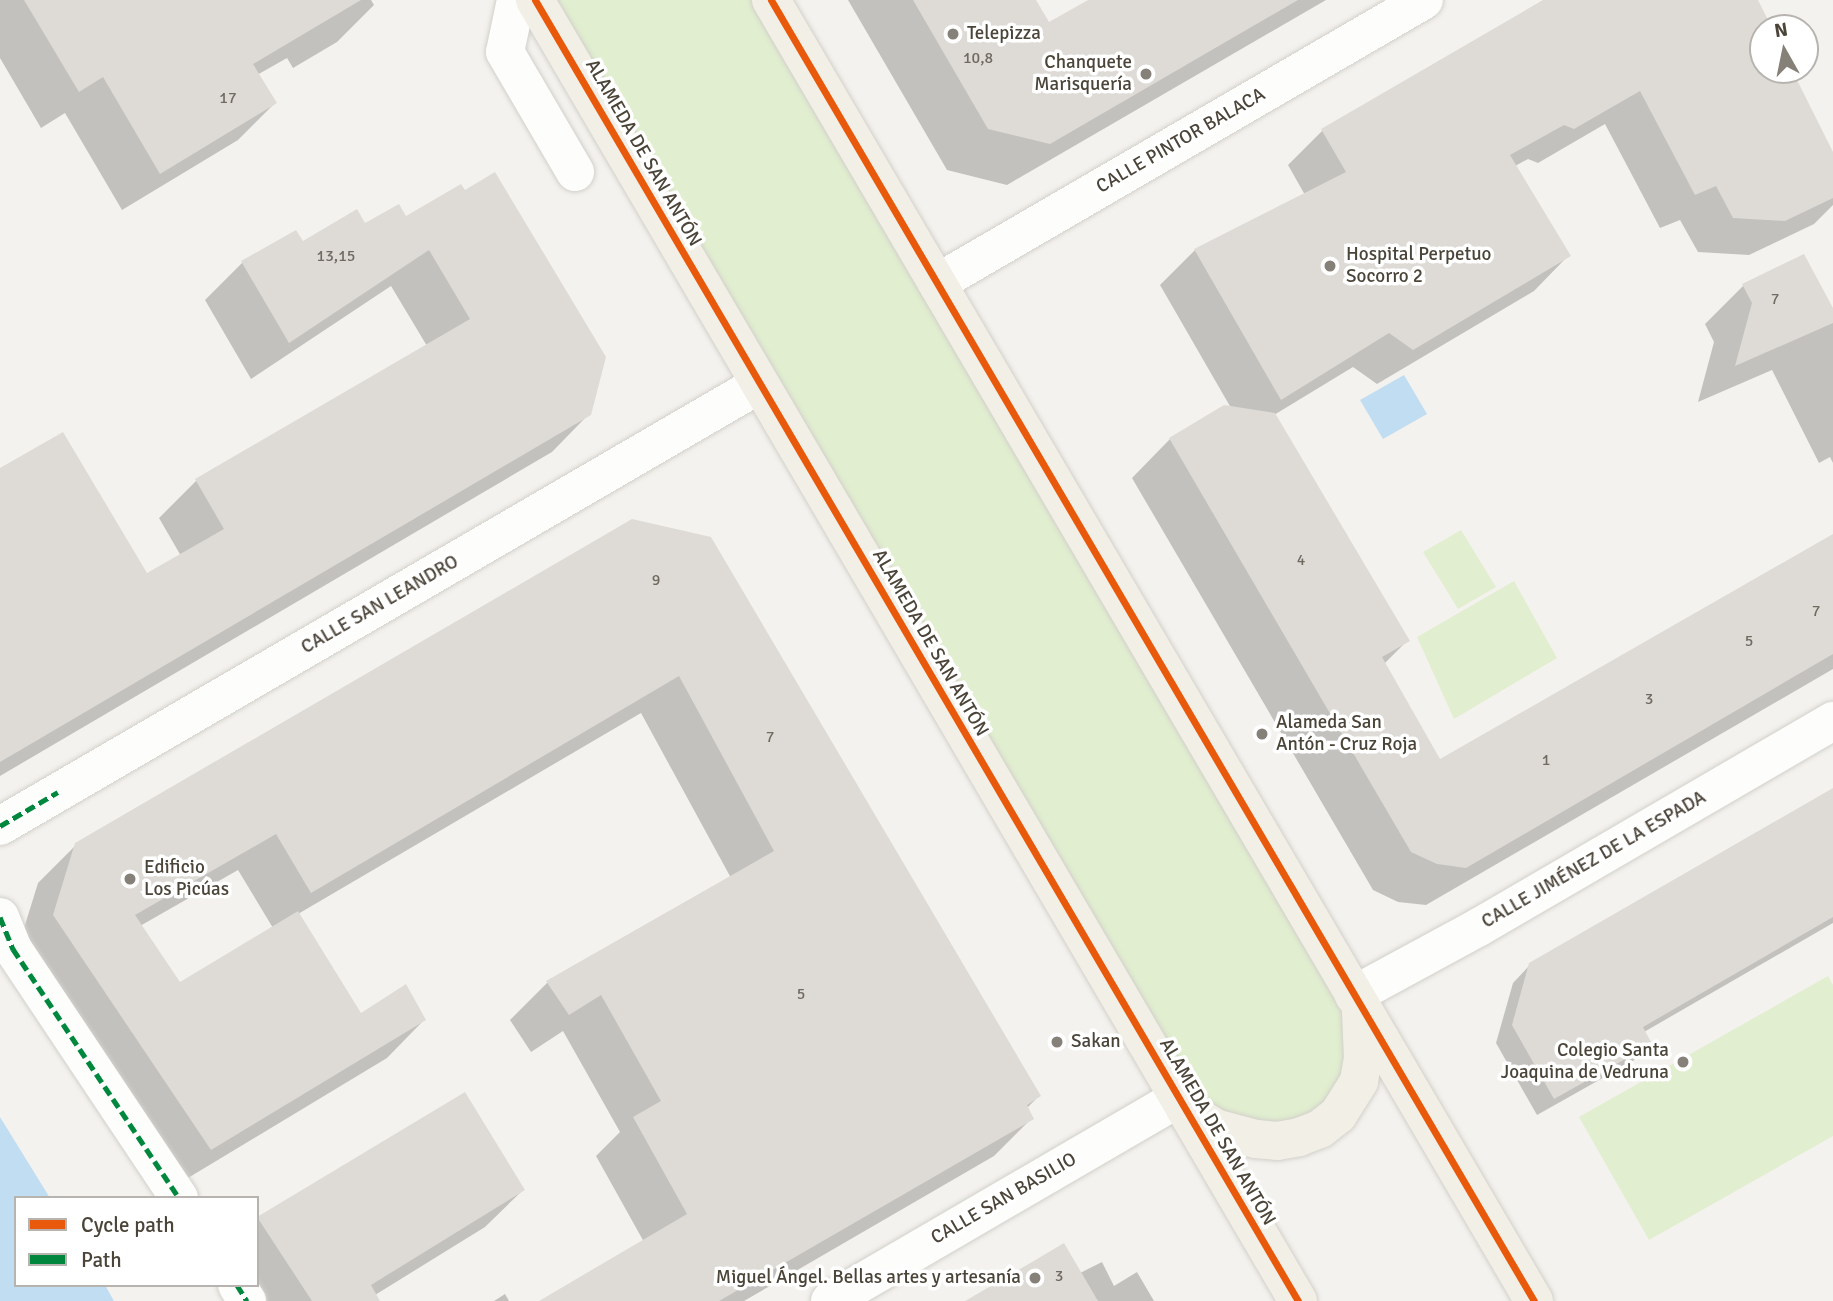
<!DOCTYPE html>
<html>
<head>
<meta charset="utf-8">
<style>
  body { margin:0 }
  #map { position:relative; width:1833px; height:1301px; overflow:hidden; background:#f4f2ee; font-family:Signika,sans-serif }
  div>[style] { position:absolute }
  .green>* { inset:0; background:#e1eecf }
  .water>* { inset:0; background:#c0ddf1 }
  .shadow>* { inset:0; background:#0003 }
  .building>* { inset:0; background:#dedbd6 }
  .roads { filter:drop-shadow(0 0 2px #d2d0cb) drop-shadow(0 0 2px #d2d0cb) }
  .minor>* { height:38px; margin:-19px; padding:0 19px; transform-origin:19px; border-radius:19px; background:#fdfdfc }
  .major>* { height:38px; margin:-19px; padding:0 19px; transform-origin:19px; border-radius:19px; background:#f2efe6 }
  .quiet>* { height:5px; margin-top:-2.5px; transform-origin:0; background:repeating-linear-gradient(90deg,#00873e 0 10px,transparent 0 15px) }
  .cycleway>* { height:7px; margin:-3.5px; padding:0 3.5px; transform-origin:3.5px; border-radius:3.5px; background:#e8590c }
  .dots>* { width:19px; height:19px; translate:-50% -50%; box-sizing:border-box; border:4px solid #fff; border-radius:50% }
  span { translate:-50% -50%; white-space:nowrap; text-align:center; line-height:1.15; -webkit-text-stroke:7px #fff; paint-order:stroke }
  .number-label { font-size:16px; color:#706a61 }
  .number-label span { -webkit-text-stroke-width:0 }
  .poi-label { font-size:19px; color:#4b4439 }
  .left { translate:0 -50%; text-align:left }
  .right { translate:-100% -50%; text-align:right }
  .street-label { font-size:19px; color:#4b4439 }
  .legend { position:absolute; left:14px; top:1196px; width:245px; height:91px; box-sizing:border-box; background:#fff; border:2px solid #b7b4b0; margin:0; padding:9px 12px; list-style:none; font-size:21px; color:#4b4439 }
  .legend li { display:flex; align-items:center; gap:14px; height:35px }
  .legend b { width:35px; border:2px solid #b7b4b0 }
  .north { position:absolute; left:1749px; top:14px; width:70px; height:70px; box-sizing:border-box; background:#fff; border:2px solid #b7b4b0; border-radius:50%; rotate:351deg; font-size:19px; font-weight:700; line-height:28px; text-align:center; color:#4b4439 }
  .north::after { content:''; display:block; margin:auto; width:24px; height:32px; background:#868178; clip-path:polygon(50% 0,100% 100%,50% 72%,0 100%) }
</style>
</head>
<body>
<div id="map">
  <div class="green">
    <div style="clip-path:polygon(535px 0,771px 0,1362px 1019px,1320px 1129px,1215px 1128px)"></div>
    <div style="clip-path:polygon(1461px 530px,1496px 587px,1458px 609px,1423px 552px)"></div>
    <div style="clip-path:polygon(1514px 581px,1557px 658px,1454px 719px,1417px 637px)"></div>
    <div style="clip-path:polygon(1828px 976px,1833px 985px,1833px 1136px,1649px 1240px,1579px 1117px)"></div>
  </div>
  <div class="water">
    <div style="clip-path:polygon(1404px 375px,1427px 414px,1383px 439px,1360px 400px)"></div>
    <div style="clip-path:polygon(0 1117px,50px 1198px,16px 1198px,16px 1285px,105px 1285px,114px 1301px,0 1301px)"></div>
  </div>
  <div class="shadow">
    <div style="clip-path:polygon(0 0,371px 0,374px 5px,337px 42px,293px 68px,287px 58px,257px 75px,275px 103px,238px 140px,122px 210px,65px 113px,41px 128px,0 58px)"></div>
    <div style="clip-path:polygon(848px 0,1034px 0,1048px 24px,1090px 0,1326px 0,1007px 185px,947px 170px)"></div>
    <div style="clip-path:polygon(1546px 0,1756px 0,1770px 28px,1763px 28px,1763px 70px,1790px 70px,1833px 156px,1833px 205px,1814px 224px,1749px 255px,1698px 252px,1680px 220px,1660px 228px,1605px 124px,1538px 163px,1528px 159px,1515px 166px,1568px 256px,1534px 291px,1377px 384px,1353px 367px,1274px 415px,1408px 640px,1384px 664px,1439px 761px,1833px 537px,1833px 669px,1426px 905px,1398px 902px,1373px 890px,1132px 478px,1170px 439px,1231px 408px,1160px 285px,1195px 250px,1305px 195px,1288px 165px,1322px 131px)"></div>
    <div style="clip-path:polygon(405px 218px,589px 414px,552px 452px,0 776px,0 470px,147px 575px,181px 556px,159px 518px,196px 481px,427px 346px,391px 286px,251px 379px,205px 300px,242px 263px,364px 225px)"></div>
    <div style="clip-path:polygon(1744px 285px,1833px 311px,1833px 463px,1830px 457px,1819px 463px,1772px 370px,1698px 402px,1714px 342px,1705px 324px)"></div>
    <div style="clip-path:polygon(evenodd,632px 521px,1039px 1096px,1027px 1108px,1032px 1118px,994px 1156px,744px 1301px,543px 1301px,644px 1242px,596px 1156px,620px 1132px,563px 1031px,531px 1052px,510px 1020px,547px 983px,731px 878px,641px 713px,298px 914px,360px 1015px,424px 1020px,387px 1058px,173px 1187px,16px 954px,38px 883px,76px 845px,632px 521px,238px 870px,273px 928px,179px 984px,140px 926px,238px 870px)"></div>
    <div style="clip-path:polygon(1833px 790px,1833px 923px,1644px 1032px,1650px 1044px,1633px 1061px,1537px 1115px,1496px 1043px,1513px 983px,1530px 965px)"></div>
    <div style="clip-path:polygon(465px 1095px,523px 1190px,485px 1227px,375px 1295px,378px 1301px,249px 1301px,257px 1285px,257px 1219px)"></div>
    <div style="clip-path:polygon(1102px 1262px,1114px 1286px,1137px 1272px,1154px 1301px,969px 1301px,1080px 1273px)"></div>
    <div style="clip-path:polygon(505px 1294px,509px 1301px,494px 1301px)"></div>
  </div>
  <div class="building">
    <div style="clip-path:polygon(24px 0,361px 0,253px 64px,277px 103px,160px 174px,103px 77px,79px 92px)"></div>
    <div style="clip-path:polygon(913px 0,1036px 0,1049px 22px,1088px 0,1298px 0,1050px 144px,988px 129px)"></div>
    <div style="clip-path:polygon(1543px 0,1758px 0,1772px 28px,1763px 28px,1763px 70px,1792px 70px,1833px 152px,1833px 198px,1785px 221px,1733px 218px,1716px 186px,1695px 195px,1640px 91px,1574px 129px,1564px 125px,1510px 155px,1571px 256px,1413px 350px,1389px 333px,1281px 400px,1194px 249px,1346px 172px,1321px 129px)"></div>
    <div style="clip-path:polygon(495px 172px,606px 357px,591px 415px,0 762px,0 468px,63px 432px,147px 573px,224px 529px,195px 479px,470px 319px,429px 250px,289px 343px,241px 261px,296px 230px,303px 241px,357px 209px,365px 223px,399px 204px,406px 216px,461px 184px,465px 190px)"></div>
    <div style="clip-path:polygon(1804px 254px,1833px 308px,1833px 323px,1735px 366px,1752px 303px,1742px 284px)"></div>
    <div style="clip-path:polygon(1224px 405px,1275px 413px,1410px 641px,1382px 657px,1440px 759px,1833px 534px,1833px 654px,1466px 868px,1437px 864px,1411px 852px,1169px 438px)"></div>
    <div style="clip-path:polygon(632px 519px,711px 537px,1041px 1096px,1027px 1105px,1034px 1119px,719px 1301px,539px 1301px,687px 1214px,633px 1117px,661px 1101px,601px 995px,569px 1015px,546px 981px,774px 851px,679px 676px,311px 893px,276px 834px,135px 915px,180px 982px,298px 911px,361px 1013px,406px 984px,426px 1020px,211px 1150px,53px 915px,75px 843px)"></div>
    <div style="clip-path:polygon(1833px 788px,1833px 917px,1643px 1027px,1652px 1044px,1554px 1099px,1512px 1025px,1529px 963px)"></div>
    <div style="clip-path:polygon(465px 1092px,525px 1190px,371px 1285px,380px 1301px,312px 1301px,257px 1217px)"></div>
    <div style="clip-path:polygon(1064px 1243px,1098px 1301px,965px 1301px,1032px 1262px)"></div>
  </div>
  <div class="roads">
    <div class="minor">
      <div style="left:516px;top:0;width:53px;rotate:101.9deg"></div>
      <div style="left:505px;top:52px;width:139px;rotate:59.7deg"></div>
      <div style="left:937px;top:283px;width:563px;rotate:-30.16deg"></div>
      <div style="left:0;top:826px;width:879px;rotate:-30.18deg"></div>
      <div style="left:0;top:917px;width:35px;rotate:68deg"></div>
      <div style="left:13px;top:949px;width:299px;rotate:56.3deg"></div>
      <div style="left:1354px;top:995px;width:142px;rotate:-28.5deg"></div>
      <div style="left:1479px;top:927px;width:410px;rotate:-30.2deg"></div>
      <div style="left:237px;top:1285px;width:19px;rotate:58deg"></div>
      <div style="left:830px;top:1301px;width:404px;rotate:-30.2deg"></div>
    </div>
    <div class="major">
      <div style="left:535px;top:0;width:1508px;rotate:59.61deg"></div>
      <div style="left:771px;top:0;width:1508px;rotate:59.61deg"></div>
      <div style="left:1185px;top:1109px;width:36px;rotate:32deg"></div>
      <div style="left:1215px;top:1128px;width:42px;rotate:15deg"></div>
      <div style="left:1256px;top:1139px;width:21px;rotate:5deg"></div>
      <div style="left:1277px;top:1141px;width:22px;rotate:-10deg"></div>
      <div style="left:1299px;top:1137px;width:22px;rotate:-21deg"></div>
      <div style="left:1320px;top:1129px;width:23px;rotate:-38deg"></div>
      <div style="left:1338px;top:1115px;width:40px;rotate:-58deg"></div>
      <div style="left:1359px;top:1081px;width:22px;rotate:-80deg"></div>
      <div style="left:1363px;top:1059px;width:48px;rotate:-92.4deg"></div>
    </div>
  </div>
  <div class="quiet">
    <div style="left:0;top:826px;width:67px;rotate:-30.4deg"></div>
    <div style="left:0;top:917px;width:35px;rotate:68deg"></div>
    <div style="left:13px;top:949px;width:299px;rotate:56.3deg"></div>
    <div style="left:237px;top:1285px;width:19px;rotate:58deg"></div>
  </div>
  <div class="cycleway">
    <div style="left:535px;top:0;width:1508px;rotate:59.61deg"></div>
    <div style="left:771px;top:0;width:1508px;rotate:59.61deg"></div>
  </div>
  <div class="dots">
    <div style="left:953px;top:34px;background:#868178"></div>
    <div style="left:1146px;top:74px;background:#868178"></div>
    <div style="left:1330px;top:266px;background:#868178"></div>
    <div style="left:1262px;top:734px;background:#868178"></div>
    <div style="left:130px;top:879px;background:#868178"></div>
    <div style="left:1057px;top:1042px;background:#868178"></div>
    <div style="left:1683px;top:1062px;background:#868178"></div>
    <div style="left:1035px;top:1278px;background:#868178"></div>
  </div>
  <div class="number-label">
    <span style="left:978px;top:58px">10,8</span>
    <span style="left:228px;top:98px">17</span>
    <span style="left:336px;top:256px">13,15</span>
    <span style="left:1775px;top:299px">7</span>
    <span style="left:1301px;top:560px">4</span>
    <span style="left:656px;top:580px">9</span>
    <span style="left:1816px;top:611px">7</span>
    <span style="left:1749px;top:641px">5</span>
    <span style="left:1649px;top:699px">3</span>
    <span style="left:770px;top:737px">7</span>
    <span style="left:1546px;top:760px">1</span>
    <span style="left:801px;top:994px">5</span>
    <span style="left:1059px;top:1276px">3</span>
  </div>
  <div class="poi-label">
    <span class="left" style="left:967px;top:34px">Telepizza</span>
    <span class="right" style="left:1132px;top:74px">Chanquete<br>Marisquería</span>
    <span class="left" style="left:1346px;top:266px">Hospital Perpetuo<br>Socorro 2</span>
    <span class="left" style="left:1276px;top:734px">Alameda San<br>Antón - Cruz Roja</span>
    <span class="left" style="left:144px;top:879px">Edificio<br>Los Picúas</span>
    <span class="left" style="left:1071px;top:1042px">Sakan</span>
    <span class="right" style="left:1669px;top:1062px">Colegio Santa<br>Joaquina de Vedruna</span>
    <span class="right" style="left:1021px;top:1278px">Miguel Ángel. Bellas artes y artesanía</span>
  </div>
  <div class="street-label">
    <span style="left:1181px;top:141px;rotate:-30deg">CALLE PINTOR BALACA</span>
    <span style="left:643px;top:153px;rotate:60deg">ALAMEDA DE SAN ANTÓN</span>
    <span style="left:380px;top:605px;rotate:-30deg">CALLE SAN LEANDRO</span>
    <span style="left:930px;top:643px;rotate:60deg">ALAMEDA DE SAN ANTÓN</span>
    <span style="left:1594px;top:860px;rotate:-30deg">CALLE JIMÉNEZ DE LA ESPADA</span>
    <span style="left:1217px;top:1132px;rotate:60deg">ALAMEDA DE SAN ANTÓN</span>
    <span style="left:1004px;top:1199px;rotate:-30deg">CALLE SAN BASILIO</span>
  </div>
  <ul class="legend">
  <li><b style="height:9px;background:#e8590c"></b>Cycle path</li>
  <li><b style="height:9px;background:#00873e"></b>Path</li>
  </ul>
  <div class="north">N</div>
</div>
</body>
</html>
